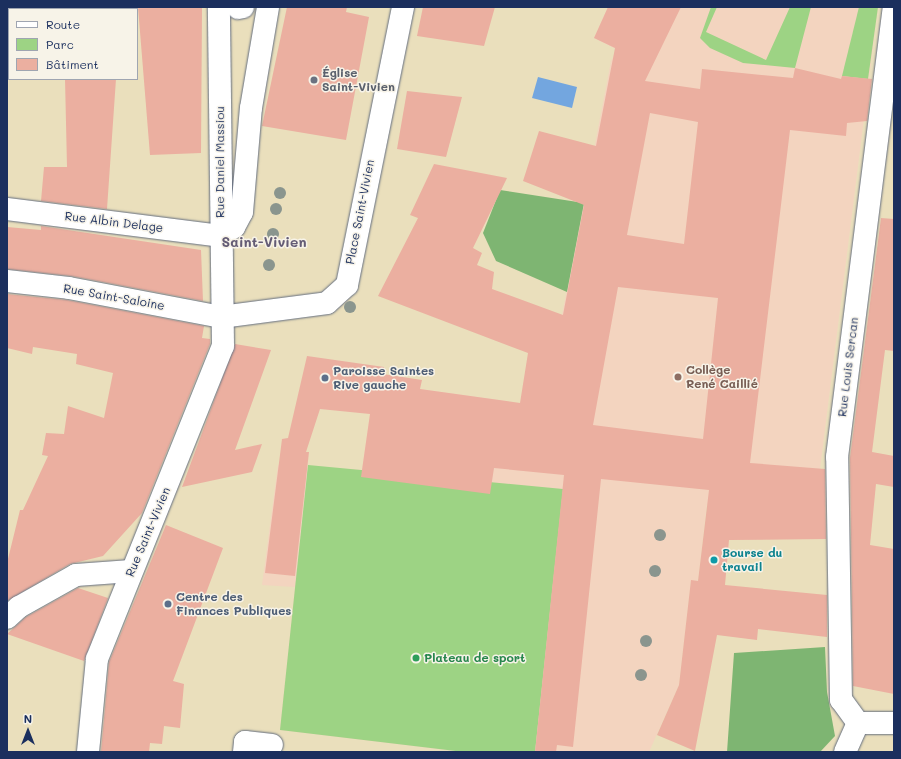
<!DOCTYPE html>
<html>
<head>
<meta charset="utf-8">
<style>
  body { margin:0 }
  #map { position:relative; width:901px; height:759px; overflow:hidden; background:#eadfbc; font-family:Mali,sans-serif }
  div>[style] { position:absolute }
  .built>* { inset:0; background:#f3d4bf }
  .green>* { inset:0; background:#9dd384 }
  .forest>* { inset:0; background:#7eb572 }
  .water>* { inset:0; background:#73a6df }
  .building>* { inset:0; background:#ebafa0 }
  .roads { filter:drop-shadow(0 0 1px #636d7f) drop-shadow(0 0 1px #636d7f) }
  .street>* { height:22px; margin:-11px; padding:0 11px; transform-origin:11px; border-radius:11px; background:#fff }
  .trees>* { width:12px; height:12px; margin:-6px; border-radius:50%; background:#8a958e }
  .dots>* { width:11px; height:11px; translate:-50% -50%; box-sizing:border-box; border:2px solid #f7f3e8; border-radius:50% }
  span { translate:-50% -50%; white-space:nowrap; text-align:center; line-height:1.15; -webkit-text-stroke:3px #f7f3e8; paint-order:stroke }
  .worship-label { font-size:12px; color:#5b616d; font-weight:700 }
  .left { translate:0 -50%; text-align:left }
  .street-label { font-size:12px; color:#1b2f5e }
  .education-label { font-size:12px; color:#785e54; font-weight:700 }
  .service-label { font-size:12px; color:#4e5e75; font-weight:700 }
  .culture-label { font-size:12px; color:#0d838f; font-weight:700 }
  .leisure-label { font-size:12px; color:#27864d; font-weight:700 }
  .quarter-label { font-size:14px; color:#645c75; font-weight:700 }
  .frame { position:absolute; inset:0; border:8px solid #1b2f5e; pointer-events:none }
  .legend { position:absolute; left:8px; top:8px; width:130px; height:72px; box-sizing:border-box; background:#f7f3e8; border:1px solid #9fa5b1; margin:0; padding:5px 7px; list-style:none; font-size:12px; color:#1b2f5e }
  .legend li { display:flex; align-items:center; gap:8px; height:20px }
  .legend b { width:20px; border:1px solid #9fa5b1 }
  .north { position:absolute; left:8px; top:711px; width:40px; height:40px; -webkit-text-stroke:3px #f7f3e8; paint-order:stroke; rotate:0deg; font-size:11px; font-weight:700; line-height:16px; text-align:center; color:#1b2f5e }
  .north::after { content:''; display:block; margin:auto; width:14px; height:18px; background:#1b2f5e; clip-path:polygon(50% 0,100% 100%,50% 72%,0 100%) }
</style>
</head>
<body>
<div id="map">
  <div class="built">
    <div style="clip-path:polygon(608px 7px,878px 7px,820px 469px,728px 506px,707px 504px,698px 581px,691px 581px,679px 685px,649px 752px,464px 752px,280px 730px,295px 587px,262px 585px,278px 465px,362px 470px,370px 414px,420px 389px,505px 401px,503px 419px,519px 420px,562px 315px,611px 61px,618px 50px,594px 38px)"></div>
  </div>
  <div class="green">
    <div style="clip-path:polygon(711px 7px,717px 7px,706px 32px,766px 60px,790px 7px,811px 7px,795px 68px,743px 63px,710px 48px,700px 38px)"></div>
    <div style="clip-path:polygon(859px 7px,878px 7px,868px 79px,842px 76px)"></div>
    <div style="clip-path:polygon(308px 465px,563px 489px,535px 752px,464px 752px,280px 730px)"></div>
  </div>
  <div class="forest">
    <div style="clip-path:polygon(500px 190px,584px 203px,567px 292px,496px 261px,483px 233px)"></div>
    <div style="clip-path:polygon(825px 647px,827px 692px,835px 736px,820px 752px,727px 752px,734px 653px)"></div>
  </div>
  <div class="water">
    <div style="clip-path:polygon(538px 77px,577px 87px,572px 108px,532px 98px)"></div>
  </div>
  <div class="building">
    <div style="clip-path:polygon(138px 7px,202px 7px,201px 153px,150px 155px)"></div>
    <div style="clip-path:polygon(287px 7px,347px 7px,346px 12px,369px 17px,346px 140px,262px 126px)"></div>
    <div style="clip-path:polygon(423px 7px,495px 7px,484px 46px,417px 36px)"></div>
    <div style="clip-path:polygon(evenodd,608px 7px,681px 7px,645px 81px,700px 89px,702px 69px,793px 78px,795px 68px,841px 79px,842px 76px,872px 79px,867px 121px,847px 123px,846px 136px,790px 130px,750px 463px,825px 469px,826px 539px,729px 540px,725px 585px,827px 595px,827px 637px,758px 629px,757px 640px,717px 635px,695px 751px,657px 735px,679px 685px,691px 580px,698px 581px,709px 490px,601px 479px,573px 747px,557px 745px,556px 752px,535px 752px,564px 475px,494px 468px,490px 494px,361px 477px,370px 414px,320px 409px,306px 452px,309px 452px,295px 576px,265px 573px,282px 439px,288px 438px,307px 356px,384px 367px,383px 374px,422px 380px,420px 389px,520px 403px,528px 353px,378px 296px,418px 218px,410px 215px,434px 164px,507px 178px,473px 248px,482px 253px,477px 265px,494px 272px,492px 289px,563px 315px,584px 205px,523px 181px,539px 131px,596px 146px,615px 48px,594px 38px,608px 7px,650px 113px,698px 122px,684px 244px,627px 235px,650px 113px,608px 7px,618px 287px,718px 298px,703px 439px,593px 425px,618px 287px)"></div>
    <div style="clip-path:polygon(65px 79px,116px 79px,107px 209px,41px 201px,44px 167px,67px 167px)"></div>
    <div style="clip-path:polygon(407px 91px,462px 97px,446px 157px,397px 149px)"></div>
    <div style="clip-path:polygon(881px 218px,894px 219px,894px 351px,885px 350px,872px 452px,894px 456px,894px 487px,876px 484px,870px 545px,894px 549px,894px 694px,853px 686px,850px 458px)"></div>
    <div style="clip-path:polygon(41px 226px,201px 250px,203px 301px,71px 276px,7px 269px,7px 227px,41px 230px)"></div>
    <div style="clip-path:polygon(7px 294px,67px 300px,204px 326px,202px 338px,210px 339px,210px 344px,142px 513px,103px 556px,70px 564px,7px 601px,7px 563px,20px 510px,23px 510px,48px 456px,42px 455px,46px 433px,64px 434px,68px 406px,104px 418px,113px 373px,76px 364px,77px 354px,33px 347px,32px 354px,7px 348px)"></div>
    <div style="clip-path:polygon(235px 344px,271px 350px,235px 450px,262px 444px,252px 472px,182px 487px)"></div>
    <div style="clip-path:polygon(166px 525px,223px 548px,173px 681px,184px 684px,180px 728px,164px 726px,162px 744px,150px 743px,149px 752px,101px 752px,109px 662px)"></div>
    <div style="clip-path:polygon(78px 588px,108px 598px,84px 661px,7px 634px,26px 617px)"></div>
  </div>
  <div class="roads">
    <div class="street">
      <div style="left:238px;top:8px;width:5px;rotate:-11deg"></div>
      <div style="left:7px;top:209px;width:215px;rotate:7.2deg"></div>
      <div style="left:220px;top:236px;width:17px;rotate:-33deg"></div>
      <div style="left:234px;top:227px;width:17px;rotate:-62deg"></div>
      <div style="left:242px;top:212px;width:104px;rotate:-85.1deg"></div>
      <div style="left:251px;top:108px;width:102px;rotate:-80.4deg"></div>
      <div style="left:7px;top:281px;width:62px;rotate:6.4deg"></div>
      <div style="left:69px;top:288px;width:155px;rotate:10.8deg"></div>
      <div style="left:221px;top:317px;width:107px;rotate:-7.5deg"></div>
      <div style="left:327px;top:303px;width:27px;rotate:-42deg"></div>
      <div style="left:347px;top:285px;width:284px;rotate:-78.6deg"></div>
      <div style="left:7px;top:618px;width:16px;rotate:-43deg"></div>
      <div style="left:19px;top:607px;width:65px;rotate:-29.3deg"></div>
      <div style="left:76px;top:575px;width:55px;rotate:-4.2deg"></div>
      <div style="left:858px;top:723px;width:29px;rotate:-126deg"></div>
      <div style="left:841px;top:700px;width:243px;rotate:-90.9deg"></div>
      <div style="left:837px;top:457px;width:454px;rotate:-82.8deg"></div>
      <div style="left:88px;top:752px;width:93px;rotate:-84.5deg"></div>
      <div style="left:97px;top:659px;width:337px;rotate:-68.1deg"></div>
      <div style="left:223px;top:346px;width:339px;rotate:-90.7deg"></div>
      <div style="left:244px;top:752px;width:10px;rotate:-84deg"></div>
      <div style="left:245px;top:742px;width:27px;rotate:6deg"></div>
      <div style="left:845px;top:752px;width:32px;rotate:-66deg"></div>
      <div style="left:858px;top:723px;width:36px"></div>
    </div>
  </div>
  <div class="trees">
    <div style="left:280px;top:193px"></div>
    <div style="left:276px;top:209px"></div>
    <div style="left:273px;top:234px"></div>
    <div style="left:269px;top:265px"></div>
    <div style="left:350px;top:307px"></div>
    <div style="left:660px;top:535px"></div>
    <div style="left:655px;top:571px"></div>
    <div style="left:646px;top:641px"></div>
    <div style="left:641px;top:675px"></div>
  </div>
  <div class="dots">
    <div style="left:314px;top:80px;background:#6b7280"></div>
    <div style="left:678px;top:377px;background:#8d6e63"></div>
    <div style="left:325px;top:378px;background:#5c6f8a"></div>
    <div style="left:714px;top:560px;background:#0f9aa8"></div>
    <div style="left:168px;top:604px;background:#5c6f8a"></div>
    <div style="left:416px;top:658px;background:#2e9e5b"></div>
  </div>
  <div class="worship-label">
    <span class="left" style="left:322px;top:80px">Église<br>Saint-Vivien</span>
  </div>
  <div class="street-label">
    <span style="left:220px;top:162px;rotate:-90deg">Rue Daniel Massiou</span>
    <span style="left:360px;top:212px;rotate:-79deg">Place Saint-Vivien</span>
    <span style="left:114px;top:222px;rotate:7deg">Rue Albin Delage</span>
    <span style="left:114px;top:297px;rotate:10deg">Rue Saint-Saloine</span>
    <span style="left:848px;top:367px;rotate:-83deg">Rue Louis Sercan</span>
    <span style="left:148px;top:532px;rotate:-67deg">Rue Saint-Vivien</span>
  </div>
  <div class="education-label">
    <span class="left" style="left:686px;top:377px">Collège<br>René Caillié</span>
  </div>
  <div class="service-label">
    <span class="left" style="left:333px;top:378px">Paroisse Saintes<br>Rive gauche</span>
    <span class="left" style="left:176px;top:604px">Centre des<br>Finances Publiques</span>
  </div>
  <div class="culture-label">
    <span class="left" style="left:722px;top:560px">Bourse du<br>travail</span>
  </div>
  <div class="leisure-label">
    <span class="left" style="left:424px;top:658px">Plateau de sport</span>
  </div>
  <div class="quarter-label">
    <span style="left:264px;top:242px">Saint-Vivien</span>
  </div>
  <div class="frame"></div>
  <ul class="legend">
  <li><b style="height:5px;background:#fff"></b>Route</li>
  <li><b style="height:11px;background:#9dd384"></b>Parc</li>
  <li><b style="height:11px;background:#ebafa0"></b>Bâtiment</li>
  </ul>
  <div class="north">N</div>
</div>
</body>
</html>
